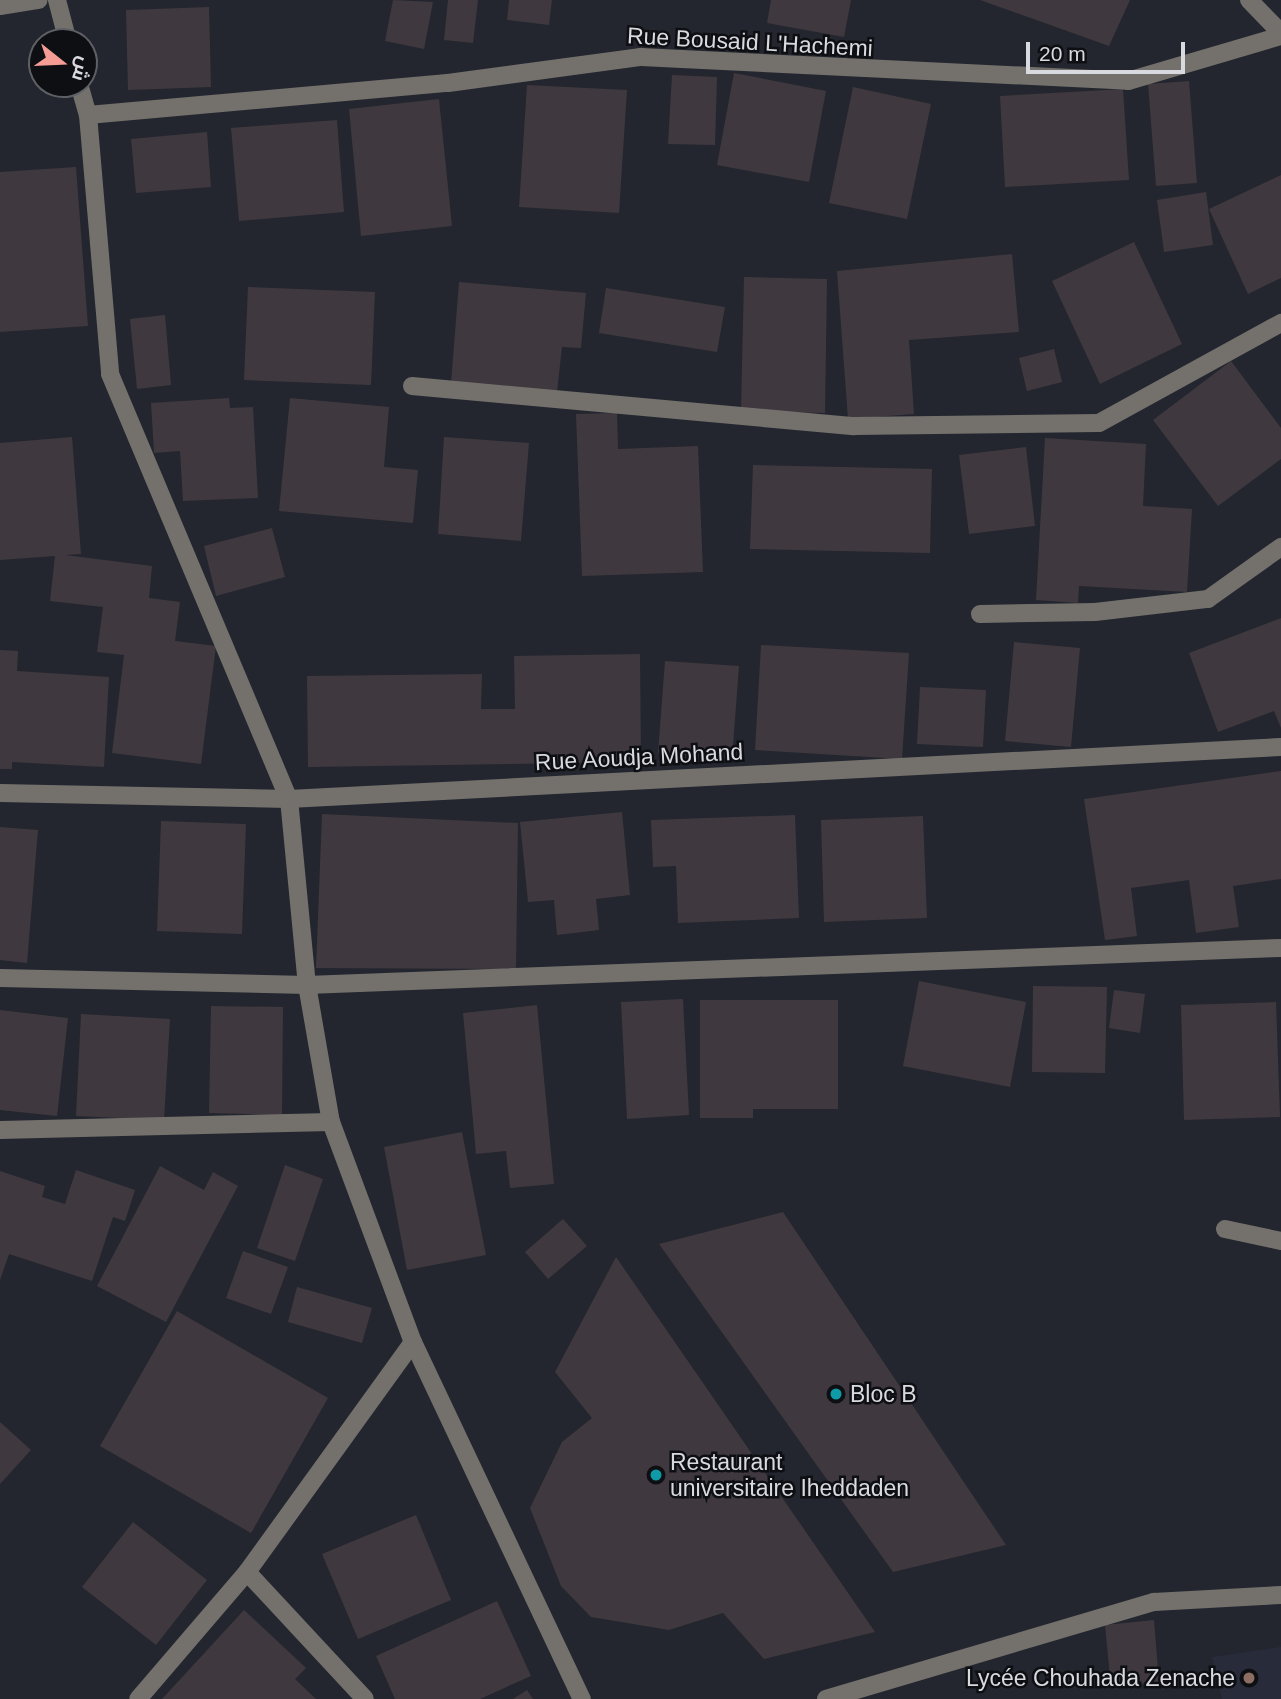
<!DOCTYPE html>
<html>
<head>
<meta charset="utf-8">
<style>
  body { margin:0 }
  #map { position:relative; width:1281px; height:1699px; overflow:hidden; background:#23262e; font-family:Helvetica,Cairo,sans-serif }
  div>[style] { position:absolute }
  .built>* { inset:0; background:#282c3a }
  .building>* { inset:0; background:#40383f }
  .minor>* { height:18px; margin:-9px; padding:0 9px; transform-origin:9px; border-radius:9px; background:#74716d }
  .dots>* { width:19px; height:19px; translate:-50% -50%; box-sizing:border-box; border:4px solid #0e0f13; border-radius:50% }
  span { translate:-50% -50%; white-space:nowrap; text-align:center; line-height:1.15; -webkit-text-stroke:5px #0e0f13; paint-order:stroke }
  .street-label { font-size:23px; color:#d8dadf }
  .poi-label { font-size:23px; color:#d8dadf }
  .left { translate:0 -50%; text-align:left }
  .right { translate:-100% -50%; text-align:right }
  .north { position:absolute; left:28px; top:28px; width:70px; height:70px; box-sizing:border-box; background:#0e0f13; border:2px solid #5f6065; border-radius:50%; rotate:108deg; font-size:19px; font-weight:700; line-height:28px; text-align:center; color:#d8dadf }
  .north::after { content:''; display:block; margin:auto; width:24px; height:32px; background:#f59c94; clip-path:polygon(50% 0,100% 100%,50% 72%,0 100%) }
  .scale { position:absolute; left:1026px; top:42px; width:159px; height:32px; box-sizing:border-box; border:4px solid #d8dadf; border-top:0; padding-left:9px; font-size:21px; line-height:24px; white-space:nowrap; color:#d8dadf; -webkit-text-stroke:5px #0e0f13; paint-order:stroke }
</style>
</head>
<body>
<div id="map">
  <div class="built">
    <div style="clip-path:polygon(1281px 1647px,1281px 1699px,1222px 1699px,1212px 1657px)"></div>
  </div>
  <div class="building">
    <div style="clip-path:polygon(393px 0,433px 2px,424px 49px,385px 41px)"></div>
    <div style="clip-path:polygon(448px 0,478px 0,473px 43px,444px 40px)"></div>
    <div style="clip-path:polygon(509px 0,552px 0,549px 25px,507px 20px)"></div>
    <div style="clip-path:polygon(771px 0,851px 0,844px 37px,767px 23px)"></div>
    <div style="clip-path:polygon(980px 0,1130px 0,1109px 46px)"></div>
    <div style="clip-path:polygon(209px 7px,211px 87px,128px 90px,126px 10px)"></div>
    <div style="clip-path:polygon(734px 73px,826px 91px,809px 182px,717px 165px)"></div>
    <div style="clip-path:polygon(672px 75px,717px 77px,715px 145px,668px 144px)"></div>
    <div style="clip-path:polygon(1189px 81px,1197px 183px,1156px 186px,1148px 84px)"></div>
    <div style="clip-path:polygon(527px 85px,627px 90px,619px 213px,519px 207px)"></div>
    <div style="clip-path:polygon(853px 87px,931px 104px,907px 219px,829px 203px)"></div>
    <div style="clip-path:polygon(1123px 89px,1129px 180px,1005px 187px,1000px 96px)"></div>
    <div style="clip-path:polygon(439px 99px,452px 226px,361px 236px,349px 109px)"></div>
    <div style="clip-path:polygon(337px 120px,344px 212px,239px 221px,231px 128px)"></div>
    <div style="clip-path:polygon(207px 132px,211px 187px,136px 193px,131px 139px)"></div>
    <div style="clip-path:polygon(76px 167px,88px 326px,0 332px,0 172px)"></div>
    <div style="clip-path:polygon(1281px 175px,1281px 278px,1248px 294px,1209px 209px)"></div>
    <div style="clip-path:polygon(1206px 192px,1213px 245px,1164px 252px,1157px 200px)"></div>
    <div style="clip-path:polygon(1134px 242px,1182px 344px,1100px 384px,1052px 281px)"></div>
    <div style="clip-path:polygon(1012px 254px,1019px 332px,909px 340px,914px 414px,848px 419px,837px 271px)"></div>
    <div style="clip-path:polygon(744px 277px,827px 279px,825px 413px,741px 411px)"></div>
    <div style="clip-path:polygon(459px 282px,586px 293px,581px 348px,562px 347px,557px 392px,451px 383px)"></div>
    <div style="clip-path:polygon(248px 287px,375px 292px,371px 385px,244px 380px)"></div>
    <div style="clip-path:polygon(606px 288px,725px 307px,717px 352px,599px 333px)"></div>
    <div style="clip-path:polygon(165px 315px,171px 385px,137px 389px,130px 319px)"></div>
    <div style="clip-path:polygon(1054px 349px,1062px 382px,1027px 391px,1019px 358px)"></div>
    <div style="clip-path:polygon(1231px 361px,1281px 428px,1281px 459px,1218px 506px,1153px 420px)"></div>
    <div style="clip-path:polygon(229px 398px,230px 408px,253px 407px,258px 498px,183px 501px,180px 451px,154px 453px,151px 403px)"></div>
    <div style="clip-path:polygon(290px 398px,389px 407px,384px 467px,418px 470px,413px 523px,279px 511px)"></div>
    <div style="clip-path:polygon(617px 413px,618px 449px,698px 446px,703px 572px,582px 576px,576px 414px)"></div>
    <div style="clip-path:polygon(72px 437px,81px 554px,65px 555px,152px 566px,149px 598px,180px 602px,175px 641px,216px 646px,201px 764px,112px 753px,124px 655px,97px 652px,103px 607px,50px 601px,55px 556px,0 560px,0 443px)"></div>
    <div style="clip-path:polygon(444px 437px,529px 443px,521px 541px,438px 534px)"></div>
    <div style="clip-path:polygon(1045px 438px,1146px 444px,1143px 506px,1192px 509px,1187px 592px,1079px 586px,1078px 603px,1036px 600px)"></div>
    <div style="clip-path:polygon(1026px 447px,1035px 526px,969px 534px,959px 455px)"></div>
    <div style="clip-path:polygon(753px 465px,932px 469px,930px 553px,750px 549px)"></div>
    <div style="clip-path:polygon(272px 528px,285px 577px,216px 596px,204px 546px)"></div>
    <div style="clip-path:polygon(1281px 618px,1281px 728px,1274px 711px,1218px 732px,1189px 653px)"></div>
    <div style="clip-path:polygon(1014px 642px,1080px 648px,1071px 747px,1005px 741px)"></div>
    <div style="clip-path:polygon(761px 645px,909px 653px,902px 759px,755px 750px)"></div>
    <div style="clip-path:polygon(0 650px,18px 651px,17px 671px,109px 677px,104px 767px,12px 762px,12px 769px,0 769px)"></div>
    <div style="clip-path:polygon(640px 654px,641px 762px,308px 767px,307px 676px,482px 674px,481px 709px,515px 709px,514px 656px)"></div>
    <div style="clip-path:polygon(665px 661px,739px 666px,732px 759px,658px 753px)"></div>
    <div style="clip-path:polygon(920px 687px,986px 690px,983px 747px,917px 744px)"></div>
    <div style="clip-path:polygon(1281px 771px,1281px 879px,1233px 886px,1239px 927px,1196px 933px,1189px 880px,1131px 888px,1137px 936px,1105px 940px,1084px 799px)"></div>
    <div style="clip-path:polygon(622px 812px,630px 895px,596px 899px,599px 930px,557px 935px,554px 900px,528px 902px,520px 822px)"></div>
    <div style="clip-path:polygon(322px 814px,518px 823px,516px 969px,316px 968px)"></div>
    <div style="clip-path:polygon(795px 815px,799px 918px,678px 923px,676px 866px,653px 867px,651px 820px)"></div>
    <div style="clip-path:polygon(923px 816px,927px 918px,824px 922px,821px 820px)"></div>
    <div style="clip-path:polygon(161px 821px,246px 824px,242px 934px,157px 931px)"></div>
    <div style="clip-path:polygon(0 827px,38px 830px,27px 963px,0 960px)"></div>
    <div style="clip-path:polygon(919px 981px,1026px 1002px,1010px 1087px,903px 1066px)"></div>
    <div style="clip-path:polygon(1033px 986px,1107px 987px,1105px 1073px,1032px 1072px)"></div>
    <div style="clip-path:polygon(1114px 990px,1145px 994px,1140px 1033px,1109px 1028px)"></div>
    <div style="clip-path:polygon(683px 999px,689px 1115px,627px 1119px,621px 1002px)"></div>
    <div style="clip-path:polygon(700px 1000px,838px 1000px,838px 1109px,753px 1109px,753px 1118px,700px 1118px)"></div>
    <div style="clip-path:polygon(1276px 1002px,1280px 1117px,1184px 1120px,1181px 1005px)"></div>
    <div style="clip-path:polygon(537px 1005px,554px 1184px,510px 1188px,506px 1151px,476px 1154px,463px 1013px)"></div>
    <div style="clip-path:polygon(211px 1006px,283px 1007px,282px 1115px,209px 1113px)"></div>
    <div style="clip-path:polygon(0 1010px,68px 1018px,57px 1116px,0 1110px)"></div>
    <div style="clip-path:polygon(81px 1014px,170px 1019px,164px 1120px,76px 1116px)"></div>
    <div style="clip-path:polygon(462px 1132px,486px 1255px,407px 1270px,384px 1147px)"></div>
    <div style="clip-path:polygon(285px 1165px,323px 1179px,295px 1261px,257px 1248px)"></div>
    <div style="clip-path:polygon(160px 1166px,204px 1190px,213px 1172px,238px 1186px,166px 1322px,97px 1286px)"></div>
    <div style="clip-path:polygon(76px 1170px,135px 1190px,125px 1221px,113px 1217px,92px 1281px,9px 1254px,0 1280px,0 1171px,45px 1186px,42px 1197px,65px 1204px)"></div>
    <div style="clip-path:polygon(783px 1212px,1006px 1545px,893px 1572px,659px 1244px)"></div>
    <div style="clip-path:polygon(563px 1219px,587px 1246px,548px 1279px,525px 1252px)"></div>
    <div style="clip-path:polygon(243px 1251px,288px 1267px,271px 1314px,226px 1298px)"></div>
    <div style="clip-path:polygon(616px 1257px,875px 1632px,764px 1659px,723px 1613px,669px 1630px,591px 1617px,561px 1586px,530px 1508px,562px 1442px,592px 1418px,555px 1372px)"></div>
    <div style="clip-path:polygon(297px 1287px,372px 1308px,362px 1343px,288px 1322px)"></div>
    <div style="clip-path:polygon(177px 1311px,328px 1398px,251px 1533px,100px 1446px)"></div>
    <div style="clip-path:polygon(0 1422px,31px 1450px,0 1484px)"></div>
    <div style="clip-path:polygon(416px 1515px,451px 1600px,358px 1639px,322px 1554px)"></div>
    <div style="clip-path:polygon(133px 1522px,207px 1580px,156px 1645px,82px 1587px)"></div>
    <div style="clip-path:polygon(497px 1601px,531px 1676px,480px 1699px,395px 1699px,376px 1656px)"></div>
    <div style="clip-path:polygon(244px 1610px,306px 1668px,295px 1679px,316px 1699px,162px 1699px)"></div>
    <div style="clip-path:polygon(1154px 1620px,1159px 1682px,1111px 1687px,1105px 1625px)"></div>
    <div style="clip-path:polygon(527px 1690px,533px 1699px,513px 1699px)"></div>
  </div>
  <div class="minor">
    <div style="left:57px;top:0;width:43px;rotate:75.3deg"></div>
    <div style="left:1249px;top:0;width:46px;rotate:45.9deg"></div>
    <div style="left:0;top:6px;width:39px;rotate:-9deg"></div>
    <div style="left:79px;top:84px;width:32px;rotate:74deg"></div>
    <div style="left:88px;top:115px;width:260px;rotate:85.1deg"></div>
    <div style="left:110px;top:374px;width:461px;rotate:67.2deg"></div>
    <div style="left:289px;top:799px;width:187px;rotate:84.5deg"></div>
    <div style="left:307px;top:985px;width:139px;rotate:80.1deg"></div>
    <div style="left:88px;top:115px;width:361px;rotate:-5.1deg"></div>
    <div style="left:448px;top:83px;width:195px;rotate:-7.7deg"></div>
    <div style="left:641px;top:57px;width:488px;rotate:2.8deg"></div>
    <div style="left:1128px;top:81px;width:159px;rotate:-16.4deg"></div>
    <div style="left:412px;top:386px;width:444px;rotate:5.2deg"></div>
    <div style="left:854px;top:426px;width:245px;rotate:-0.7deg"></div>
    <div style="left:1099px;top:423px;width:208px;rotate:-28.8deg"></div>
    <div style="left:980px;top:614px;width:115px;rotate:-1deg"></div>
    <div style="left:1095px;top:612px;width:114px;rotate:-6.6deg"></div>
    <div style="left:1208px;top:599px;width:90px;rotate:-35.5deg"></div>
    <div style="left:0;top:793px;width:289px;rotate:1.2deg"></div>
    <div style="left:289px;top:799px;width:993px;rotate:-3deg"></div>
    <div style="left:0;top:978px;width:307px;rotate:1.3deg"></div>
    <div style="left:307px;top:985px;width:975px;rotate:-2.18deg"></div>
    <div style="left:0;top:1130px;width:331px;rotate:-1.4deg"></div>
    <div style="left:331px;top:1122px;width:235px;rotate:69.6deg"></div>
    <div style="left:413px;top:1342px;width:284px;rotate:125.8deg"></div>
    <div style="left:247px;top:1572px;width:167px;rotate:130.6deg"></div>
    <div style="left:1225px;top:1229px;width:57px;rotate:12.1deg"></div>
    <div style="left:413px;top:1342px;width:395px;rotate:64.7deg"></div>
    <div style="left:247px;top:1572px;width:173px;rotate:47.1deg"></div>
    <div style="left:826px;top:1699px;width:342px;rotate:-16.5deg"></div>
    <div style="left:1154px;top:1602px;width:127px;rotate:-3.2deg"></div>
  </div>
  <div class="dots">
    <div style="left:836px;top:1394px;background:#0f9aa8"></div>
    <div style="left:656px;top:1475px;background:#0f9aa8"></div>
    <div style="left:1249px;top:1678px;background:#8d6e63"></div>
  </div>
  <div class="street-label">
    <span style="left:750px;top:42px;rotate:3deg">Rue Bousaid L'Hachemi</span>
    <span style="left:639px;top:757px;rotate:-3deg">Rue Aoudja Mohand</span>
  </div>
  <div class="poi-label">
    <span class="left" style="left:850px;top:1394px">Bloc B</span>
    <span class="left" style="left:670px;top:1475px">Restaurant<br>universitaire Iheddaden</span>
    <span class="right" style="left:1235px;top:1678px">Lycée Chouhada Zenache</span>
  </div>
  <div class="north">ش</div>
  <div class="scale">20 m</div>
</div>
</body>
</html>
